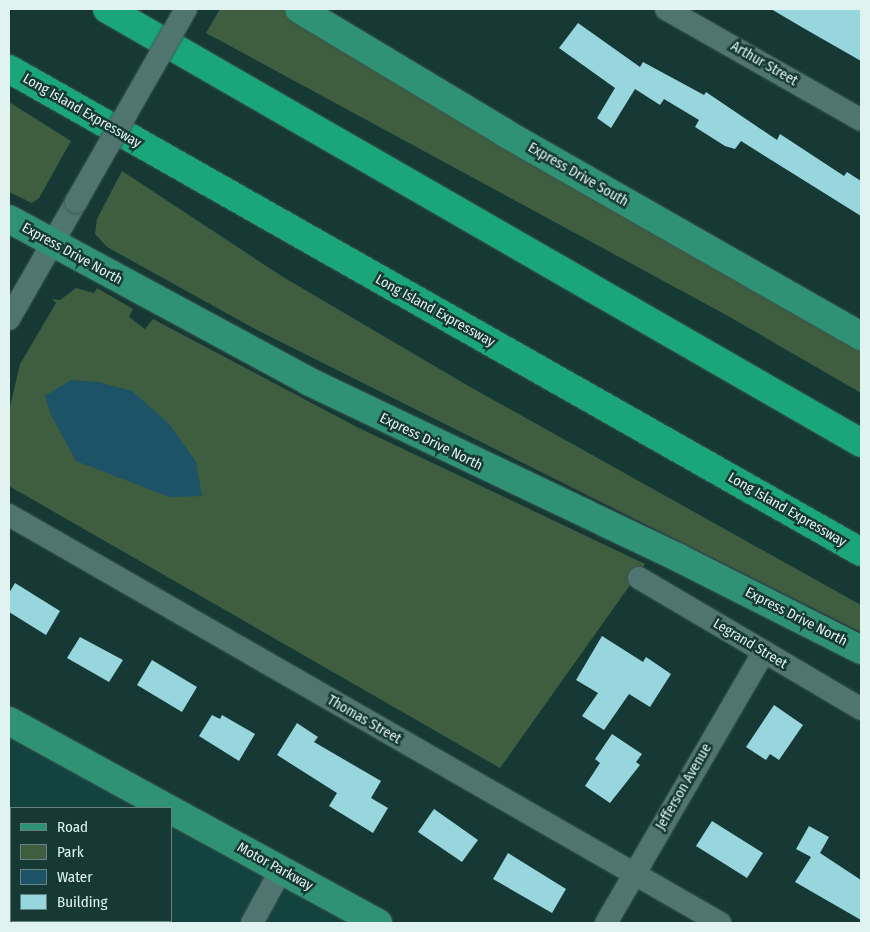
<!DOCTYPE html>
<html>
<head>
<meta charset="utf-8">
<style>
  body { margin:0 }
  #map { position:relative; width:870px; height:932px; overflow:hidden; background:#163935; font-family:"Fira Sans Condensed",sans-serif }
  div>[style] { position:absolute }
  .built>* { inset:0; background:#13433e }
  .green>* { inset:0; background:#3f5d3f }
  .water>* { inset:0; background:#1c5366 }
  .building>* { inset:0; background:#97d6dd }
  .roads { filter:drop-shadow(0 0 1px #3a5754) drop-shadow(0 0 1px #3a5754) }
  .minor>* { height:22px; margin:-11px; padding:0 11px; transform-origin:11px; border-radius:11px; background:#50746f }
  .major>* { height:28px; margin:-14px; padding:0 14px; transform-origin:14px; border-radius:14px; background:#309275 }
  .highway>* { height:28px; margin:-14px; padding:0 14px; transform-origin:14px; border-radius:14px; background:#1aa679 }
  .bridges { filter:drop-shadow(0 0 1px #3a5754) drop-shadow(0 0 1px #3a5754) }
  .minor-bridge>* { height:22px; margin:-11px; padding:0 11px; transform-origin:11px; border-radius:11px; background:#50746f }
  span { translate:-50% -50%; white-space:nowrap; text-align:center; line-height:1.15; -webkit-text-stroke:5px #163935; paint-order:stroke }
  .street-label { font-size:14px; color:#e0f3f0 }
  .frame { position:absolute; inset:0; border:10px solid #e0f3f0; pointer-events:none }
  .legend { position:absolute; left:10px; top:807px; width:162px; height:115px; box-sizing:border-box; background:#163935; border:1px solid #678380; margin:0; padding:6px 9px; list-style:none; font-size:15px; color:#e0f3f0 }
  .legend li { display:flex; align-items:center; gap:10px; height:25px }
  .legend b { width:25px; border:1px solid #678380 }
</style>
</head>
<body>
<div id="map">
  <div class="built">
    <div style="clip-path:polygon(9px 720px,166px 808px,11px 808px,11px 921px,171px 921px,171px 811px,372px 923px,9px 923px)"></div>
  </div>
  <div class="green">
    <div style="clip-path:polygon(220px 9px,285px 9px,861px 347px,861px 393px,728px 316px,206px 33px)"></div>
    <div style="clip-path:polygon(9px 102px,71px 141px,39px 198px,32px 203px,9px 192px)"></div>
    <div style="clip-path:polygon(122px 171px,283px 277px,472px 388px,861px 605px,861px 632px,257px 330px,107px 247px,95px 234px,97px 219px)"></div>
    <div style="clip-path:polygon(76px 288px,94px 293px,97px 288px,133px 309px,129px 317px,145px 329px,153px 319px,357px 427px,645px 564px,500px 768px,9px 486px,9px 411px,20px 364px,56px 303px,52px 299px,60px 300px)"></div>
  </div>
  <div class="water">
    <div style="clip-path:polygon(71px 380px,98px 382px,132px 391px,170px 425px,196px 462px,202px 496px,169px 497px,76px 461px,51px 415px,45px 396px)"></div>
  </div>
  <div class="building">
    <div style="clip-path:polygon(771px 9px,861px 9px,861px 61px,805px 29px)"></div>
    <div style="clip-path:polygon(578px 23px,640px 67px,643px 62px,704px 95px,706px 92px,777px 140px,780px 134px,844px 176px,847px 172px,861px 181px,861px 216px,741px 141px,735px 149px,725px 146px,695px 127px,699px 120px,664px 99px,660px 105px,635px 89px,611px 128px,597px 118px,615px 88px,559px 48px)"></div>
    <div style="clip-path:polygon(15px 583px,60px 611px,46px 635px,9px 612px,9px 593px)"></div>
    <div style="clip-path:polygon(602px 636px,643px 662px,646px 657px,671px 674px,650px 707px,629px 694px,604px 730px,582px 716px,598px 693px,576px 680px)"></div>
    <div style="clip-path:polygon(80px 637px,123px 660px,109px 682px,67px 658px)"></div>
    <div style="clip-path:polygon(152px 660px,197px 687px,182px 712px,137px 685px)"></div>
    <div style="clip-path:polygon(774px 705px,803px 725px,779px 760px,770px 754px,766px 760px,746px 747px)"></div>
    <div style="clip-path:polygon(212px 715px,220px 719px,222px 715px,255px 734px,239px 761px,199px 736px)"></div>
    <div style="clip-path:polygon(297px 723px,318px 737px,314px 742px,381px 781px,371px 798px,388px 808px,373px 833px,329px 806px,337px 793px,277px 755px)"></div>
    <div style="clip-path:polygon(612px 734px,642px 754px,636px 762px,640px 765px,610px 803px,585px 786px,600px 763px,595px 759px)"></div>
    <div style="clip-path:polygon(434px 809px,478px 840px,462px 862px,418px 832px)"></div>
    <div style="clip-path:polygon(712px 821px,763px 853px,747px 878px,696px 846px)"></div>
    <div style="clip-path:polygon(809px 826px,829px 837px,820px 853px,861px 880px,861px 920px,795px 882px,811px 857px,796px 849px)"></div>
    <div style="clip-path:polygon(508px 853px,566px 889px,552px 913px,493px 879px)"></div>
  </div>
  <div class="roads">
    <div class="minor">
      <div style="left:666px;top:9px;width:224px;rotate:29.6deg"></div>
      <div style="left:9px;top:319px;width:135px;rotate:-60.2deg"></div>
      <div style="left:9px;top:515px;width:820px;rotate:29.85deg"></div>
      <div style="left:639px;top:578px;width:258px;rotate:30.5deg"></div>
      <div style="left:252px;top:923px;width:60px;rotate:-61.3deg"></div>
      <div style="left:606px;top:923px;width:314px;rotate:-59.8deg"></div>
    </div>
    <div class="major">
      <div style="left:299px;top:9px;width:240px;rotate:31deg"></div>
      <div style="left:505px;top:133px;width:410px;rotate:29.7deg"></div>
      <div style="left:9px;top:219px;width:340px;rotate:28.4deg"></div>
      <div style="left:308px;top:381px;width:411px;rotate:25.5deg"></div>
      <div style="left:679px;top:558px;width:204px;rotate:26.8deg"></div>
      <div style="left:9px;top:721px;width:180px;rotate:28.8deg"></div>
      <div style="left:171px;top:810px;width:236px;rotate:28.6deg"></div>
    </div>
    <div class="highway">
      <div style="left:107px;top:9px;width:870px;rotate:29.92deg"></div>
      <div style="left:9px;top:69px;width:979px;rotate:29.55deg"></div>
    </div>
  </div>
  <div class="bridges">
    <div class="minor-bridge">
      <div style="left:76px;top:202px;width:222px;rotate:-60.3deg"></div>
    </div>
  </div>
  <div class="street-label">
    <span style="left:764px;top:64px;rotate:30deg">Arthur Street</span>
    <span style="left:82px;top:111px;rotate:30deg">Long Island Expressway</span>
    <span style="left:578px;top:175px;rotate:30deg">Express Drive South</span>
    <span style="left:72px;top:254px;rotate:29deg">Express Drive North</span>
    <span style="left:435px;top:311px;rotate:29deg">Long Island Expressway</span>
    <span style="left:431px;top:442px;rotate:26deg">Express Drive North</span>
    <span style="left:787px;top:510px;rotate:30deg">Long Island Expressway</span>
    <span style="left:796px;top:617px;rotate:27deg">Express Drive North</span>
    <span style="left:750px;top:644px;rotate:31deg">Legrand Street</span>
    <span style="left:364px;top:720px;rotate:30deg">Thomas Street</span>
    <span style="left:684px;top:787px;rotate:-60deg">Jefferson Avenue</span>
    <span style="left:275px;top:867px;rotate:29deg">Motor Parkway</span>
  </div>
  <div class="frame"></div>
  <ul class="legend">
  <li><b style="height:6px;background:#309275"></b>Road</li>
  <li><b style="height:14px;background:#3f5d3f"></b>Park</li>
  <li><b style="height:14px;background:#1c5366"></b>Water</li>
  <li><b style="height:14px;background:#97d6dd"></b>Building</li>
  </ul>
</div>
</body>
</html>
